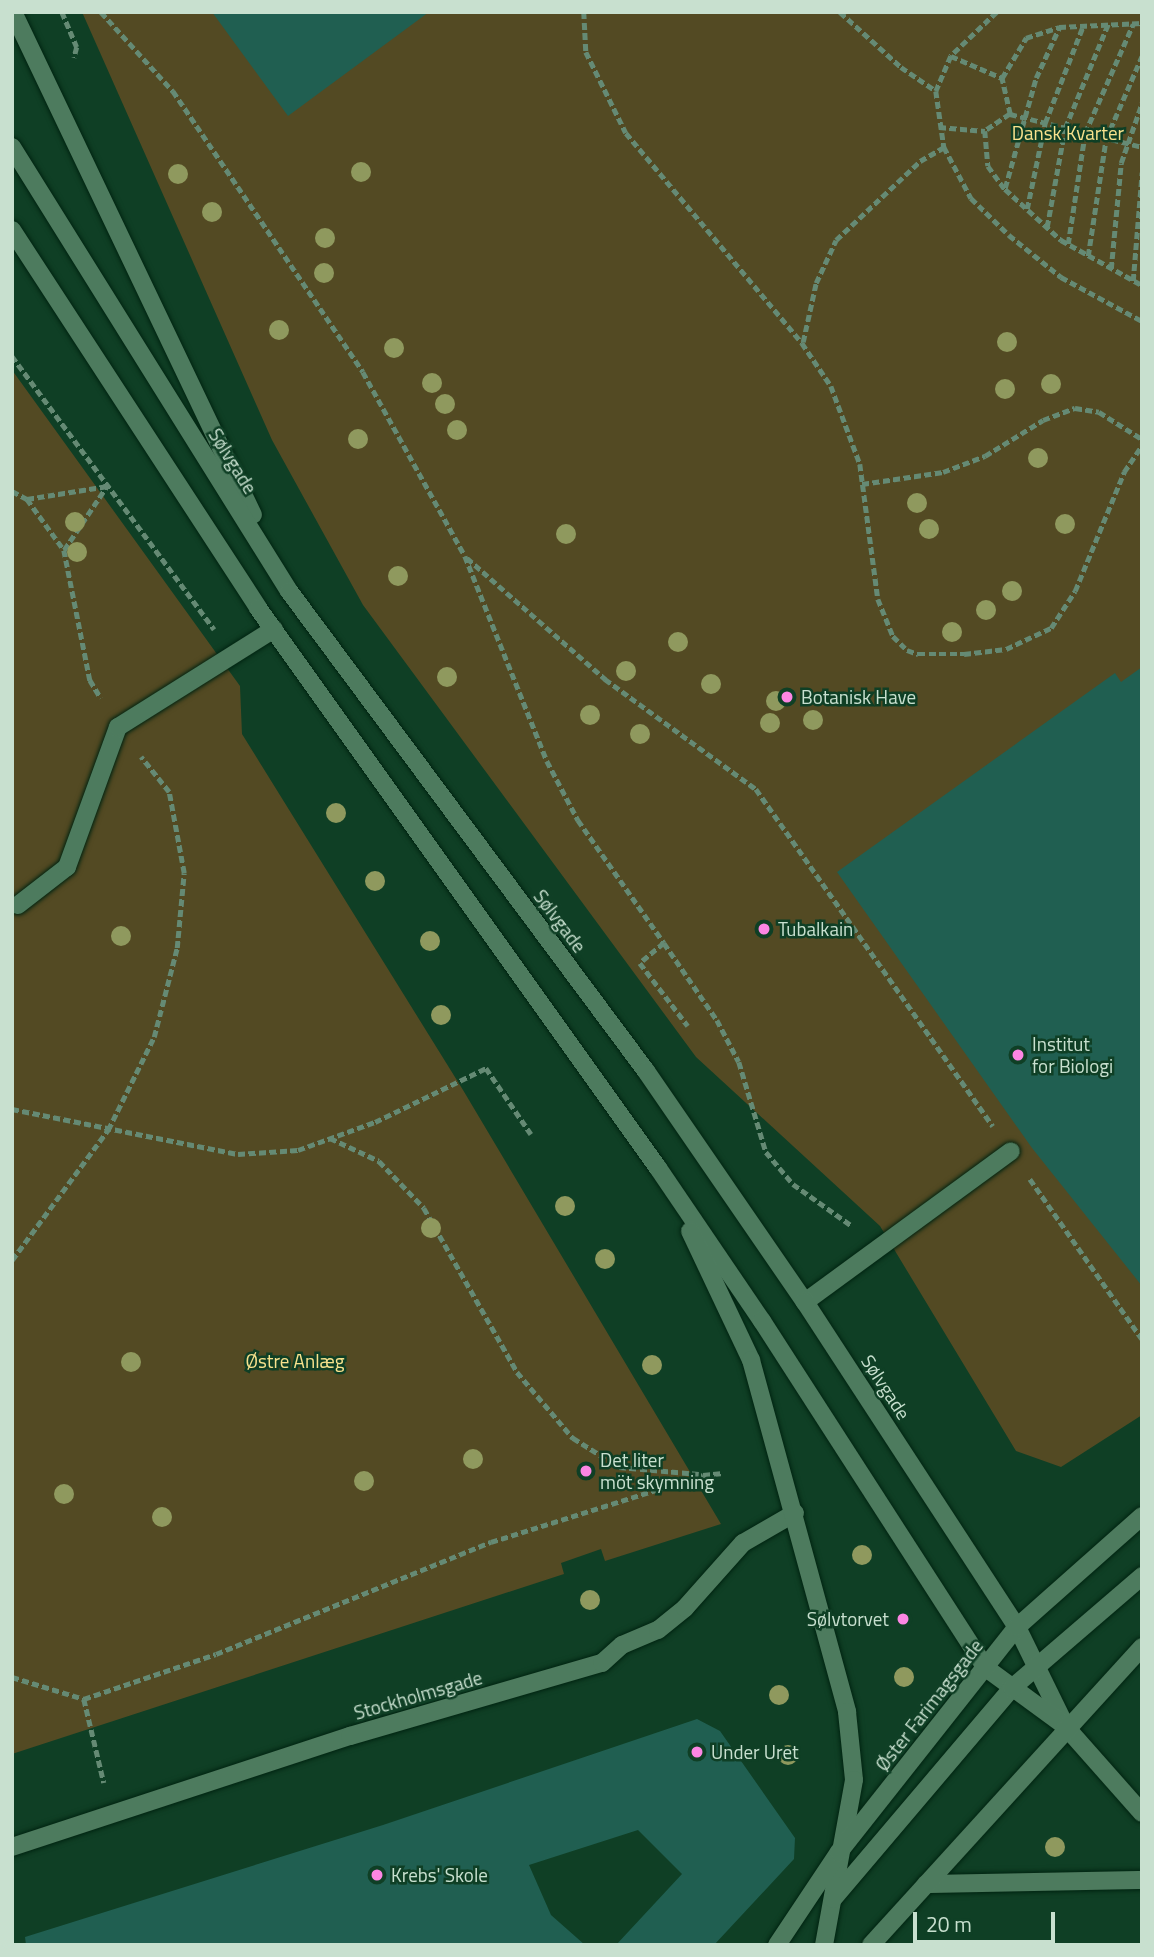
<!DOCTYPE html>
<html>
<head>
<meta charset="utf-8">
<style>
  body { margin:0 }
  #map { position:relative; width:1154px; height:1957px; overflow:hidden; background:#0f3f25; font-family:"Titillium Web",sans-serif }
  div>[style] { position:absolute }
  .green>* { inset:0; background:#534a23 }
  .building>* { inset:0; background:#205f51 }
  .path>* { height:4.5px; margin-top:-2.25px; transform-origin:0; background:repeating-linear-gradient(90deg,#658a74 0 7px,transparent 0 10.5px) }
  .roads { filter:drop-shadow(0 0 2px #012411) drop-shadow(0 0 2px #012411) }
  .service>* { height:18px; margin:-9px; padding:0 9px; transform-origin:9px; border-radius:9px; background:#4d7b5e }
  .minor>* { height:18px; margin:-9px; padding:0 9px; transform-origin:9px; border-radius:9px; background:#4d7b5e }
  .tertiary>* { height:18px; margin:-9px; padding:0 9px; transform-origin:9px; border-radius:9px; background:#4d7b5e }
  .trees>* { width:20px; height:20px; margin:-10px; border-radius:50%; background:#8f995e }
  .dots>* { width:19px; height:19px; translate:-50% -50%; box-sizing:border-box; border:4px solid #0f3f25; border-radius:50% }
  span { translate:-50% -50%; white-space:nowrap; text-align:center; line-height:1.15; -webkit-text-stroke:5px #0f3f25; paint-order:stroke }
  .park-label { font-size:19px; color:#f8e28d }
  .street-label { font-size:19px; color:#c8e0cf }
  .poi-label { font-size:19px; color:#c8e0cf }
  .left { translate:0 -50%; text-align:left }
  .right { translate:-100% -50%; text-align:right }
  .frame { position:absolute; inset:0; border:14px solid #c8e0cf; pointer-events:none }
  .scale { position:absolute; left:913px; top:1912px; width:142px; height:32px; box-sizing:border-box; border:4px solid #c8e0cf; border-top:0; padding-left:9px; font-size:21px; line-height:24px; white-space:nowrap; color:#c8e0cf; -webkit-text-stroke:5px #0f3f25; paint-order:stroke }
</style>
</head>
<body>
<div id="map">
  <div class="green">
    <div style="clip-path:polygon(82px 12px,1142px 12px,1142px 1415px,1061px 1467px,1016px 1451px,880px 1226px,696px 1057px,363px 605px,272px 440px)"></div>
    <div style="clip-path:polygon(12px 370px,240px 686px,242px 734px,463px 1090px,721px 1524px,605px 1561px,601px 1549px,561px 1563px,564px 1574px,12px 1754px)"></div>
  </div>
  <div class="building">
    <div style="clip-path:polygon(212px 12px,429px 12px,288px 116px)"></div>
    <div style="clip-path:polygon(1142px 667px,1142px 1286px,1032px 1148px,837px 872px,1115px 673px,1121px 682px)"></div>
    <div style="clip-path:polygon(697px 1719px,720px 1731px,795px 1838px,794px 1859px,714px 1945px,616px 1945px,682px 1874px,638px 1830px,529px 1865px,551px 1915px,585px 1945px,26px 1945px,25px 1937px,383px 1825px)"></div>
  </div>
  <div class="path">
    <div style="left:62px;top:12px;width:38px;rotate:67deg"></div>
    <div style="left:77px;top:47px;width:11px;rotate:105deg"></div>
    <div style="left:101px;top:12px;width:107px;rotate:47.7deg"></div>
    <div style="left:173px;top:91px;width:339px;rotate:55.9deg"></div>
    <div style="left:363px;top:372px;width:210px;rotate:61deg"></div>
    <div style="left:465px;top:556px;width:221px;rotate:68.2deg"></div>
    <div style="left:547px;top:761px;width:67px;rotate:62.3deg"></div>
    <div style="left:578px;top:820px;width:150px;rotate:55deg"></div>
    <div style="left:664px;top:943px;width:31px;rotate:140deg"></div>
    <div style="left:640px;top:963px;width:79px;rotate:52.7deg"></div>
    <div style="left:584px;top:12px;width:40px;rotate:87.1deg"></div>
    <div style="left:586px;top:52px;width:90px;rotate:63.7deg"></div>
    <div style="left:626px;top:133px;width:274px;rotate:50deg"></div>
    <div style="left:802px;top:343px;width:52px;rotate:56deg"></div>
    <div style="left:831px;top:386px;width:83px;rotate:69.6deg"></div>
    <div style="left:860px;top:464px;width:136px;rotate:82.4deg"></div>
    <div style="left:878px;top:599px;width:40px;rotate:68deg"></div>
    <div style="left:893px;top:636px;width:20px;rotate:45deg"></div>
    <div style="left:907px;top:650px;width:12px;rotate:20deg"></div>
    <div style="left:918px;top:654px;width:46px"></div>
    <div style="left:964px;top:654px;width:42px;rotate:-6.8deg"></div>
    <div style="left:1006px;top:649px;width:50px;rotate:-25deg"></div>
    <div style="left:1051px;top:628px;width:44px;rotate:-57deg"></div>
    <div style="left:1075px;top:591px;width:129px;rotate:-67.6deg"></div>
    <div style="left:1124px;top:472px;width:32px;rotate:-56deg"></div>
    <div style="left:840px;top:12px;width:82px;rotate:42deg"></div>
    <div style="left:901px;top:67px;width:42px;rotate:34.4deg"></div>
    <div style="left:997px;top:12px;width:64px;rotate:136.3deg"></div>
    <div style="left:951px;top:56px;width:38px;rotate:113deg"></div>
    <div style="left:936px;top:91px;width:57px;rotate:81.9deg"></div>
    <div style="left:944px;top:147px;width:58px;rotate:62.1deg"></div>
    <div style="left:971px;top:198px;width:53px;rotate:44.2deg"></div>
    <div style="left:1009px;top:235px;width:67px;rotate:38.9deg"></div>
    <div style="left:1061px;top:277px;width:92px;rotate:28.5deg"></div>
    <div style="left:951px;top:56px;width:56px;rotate:23.3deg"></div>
    <div style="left:1010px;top:114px;width:30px;rotate:146deg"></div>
    <div style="left:985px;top:131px;width:35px;rotate:85deg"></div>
    <div style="left:988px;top:166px;width:29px;rotate:54deg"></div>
    <div style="left:1005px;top:189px;width:76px;rotate:42.3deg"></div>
    <div style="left:1061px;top:240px;width:93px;rotate:29.1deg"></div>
    <div style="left:1010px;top:114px;width:37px;rotate:-103deg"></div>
    <div style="left:1002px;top:78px;width:47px;rotate:-59deg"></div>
    <div style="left:1026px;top:38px;width:35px;rotate:-18deg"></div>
    <div style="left:1059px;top:27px;width:83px;rotate:-2.8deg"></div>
    <div style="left:1010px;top:114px;width:136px;rotate:14deg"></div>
    <div style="left:939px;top:127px;width:46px;rotate:5deg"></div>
    <div style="left:1005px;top:188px;width:114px;rotate:-74.3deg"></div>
    <div style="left:1036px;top:78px;width:55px;rotate:-65.3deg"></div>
    <div style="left:1027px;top:209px;width:88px;rotate:-78.2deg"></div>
    <div style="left:1045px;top:123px;width:104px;rotate:-68.6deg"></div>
    <div style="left:1047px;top:227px;width:101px;rotate:-79.7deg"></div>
    <div style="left:1065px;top:128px;width:113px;rotate:-67.5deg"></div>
    <div style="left:1068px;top:244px;width:112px;rotate:-81.3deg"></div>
    <div style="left:1085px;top:133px;width:119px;rotate:-66.2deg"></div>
    <div style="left:1088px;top:256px;width:118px;rotate:-81.3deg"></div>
    <div style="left:1106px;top:139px;width:90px;rotate:-66.6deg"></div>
    <div style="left:1111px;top:269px;width:106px;rotate:-84.6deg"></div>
    <div style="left:1121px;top:163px;width:64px;rotate:-70.7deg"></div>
    <div style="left:1133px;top:281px;width:109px;rotate:-85.3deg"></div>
    <div style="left:803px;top:342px;width:60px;rotate:-77.6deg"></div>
    <div style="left:816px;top:283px;width:47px;rotate:-65.1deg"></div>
    <div style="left:836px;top:240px;width:115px;rotate:-43.2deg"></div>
    <div style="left:920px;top:161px;width:28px;rotate:-30deg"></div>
    <div style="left:12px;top:356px;width:340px;rotate:53.5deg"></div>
    <div style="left:862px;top:484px;width:82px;rotate:-8.4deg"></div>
    <div style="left:943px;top:472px;width:45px;rotate:-20.9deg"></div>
    <div style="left:985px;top:456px;width:68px;rotate:-31.8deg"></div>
    <div style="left:1043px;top:420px;width:34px;rotate:-21deg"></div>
    <div style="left:1075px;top:408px;width:24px;rotate:9deg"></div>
    <div style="left:1099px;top:412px;width:51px;rotate:32.1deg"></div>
    <div style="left:12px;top:491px;width:17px;rotate:28deg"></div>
    <div style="left:27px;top:499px;width:63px;rotate:54deg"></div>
    <div style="left:64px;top:550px;width:133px;rotate:78.7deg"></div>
    <div style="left:90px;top:680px;width:21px;rotate:59deg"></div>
    <div style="left:27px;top:499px;width:82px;rotate:-9.1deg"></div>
    <div style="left:64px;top:550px;width:77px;rotate:-56.1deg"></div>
    <div style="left:467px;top:558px;width:184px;rotate:41.2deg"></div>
    <div style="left:605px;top:679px;width:187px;rotate:36.1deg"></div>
    <div style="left:756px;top:789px;width:412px;rotate:54.9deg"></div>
    <div style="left:664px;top:943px;width:93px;rotate:55.5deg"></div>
    <div style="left:717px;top:1020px;width:47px;rotate:62.4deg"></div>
    <div style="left:739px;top:1062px;width:94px;rotate:73.3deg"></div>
    <div style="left:766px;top:1152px;width:42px;rotate:49.8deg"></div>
    <div style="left:793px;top:1184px;width:72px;rotate:35.4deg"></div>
    <div style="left:12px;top:1109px;width:230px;rotate:11.3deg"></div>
    <div style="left:238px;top:1154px;width:60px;rotate:-3.8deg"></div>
    <div style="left:298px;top:1150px;width:82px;rotate:-20deg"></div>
    <div style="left:375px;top:1122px;width:123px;rotate:-25.9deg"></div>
    <div style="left:486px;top:1068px;width:80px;rotate:55.7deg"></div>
    <div style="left:330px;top:1138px;width:54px;rotate:25.1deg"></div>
    <div style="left:379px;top:1161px;width:65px;rotate:46.2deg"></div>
    <div style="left:424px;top:1208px;width:189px;rotate:60.4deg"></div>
    <div style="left:517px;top:1372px;width:87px;rotate:49.7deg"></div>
    <div style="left:573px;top:1438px;width:54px;rotate:32.2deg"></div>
    <div style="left:619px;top:1467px;width:80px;rotate:5deg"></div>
    <div style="left:1030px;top:1179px;width:195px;rotate:55deg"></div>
    <div style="left:12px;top:1260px;width:162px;rotate:-53.6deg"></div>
    <div style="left:108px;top:1130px;width:104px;rotate:-63.7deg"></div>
    <div style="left:154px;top:1037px;width:92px;rotate:-75.5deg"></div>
    <div style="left:177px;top:948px;width:75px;rotate:-84.7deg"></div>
    <div style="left:184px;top:873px;width:82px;rotate:-100.5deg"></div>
    <div style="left:169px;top:792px;width:45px;rotate:-128.7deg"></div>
    <div style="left:12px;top:1677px;width:75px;rotate:17deg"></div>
    <div style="left:84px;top:1699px;width:139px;rotate:-18.8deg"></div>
    <div style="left:216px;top:1654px;width:297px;rotate:-22.2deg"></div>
    <div style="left:491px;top:1542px;width:222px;rotate:-17.5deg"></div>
    <div style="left:703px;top:1475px;width:20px;rotate:-6deg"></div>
    <div style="left:84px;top:1699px;width:86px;rotate:76.6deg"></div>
  </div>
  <div class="roads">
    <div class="service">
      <div style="left:18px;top:905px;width:62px;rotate:-37.8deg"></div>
      <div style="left:67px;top:867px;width:149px;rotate:-70deg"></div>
      <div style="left:118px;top:727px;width:184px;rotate:-32.1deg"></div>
      <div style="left:805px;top:1302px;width:255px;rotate:-36.2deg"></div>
      <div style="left:926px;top:1884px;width:216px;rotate:-1.1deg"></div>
    </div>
    <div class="minor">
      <div style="left:12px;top:1847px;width:356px;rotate:-18.2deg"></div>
      <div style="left:350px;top:1736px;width:262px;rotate:-16.2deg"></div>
      <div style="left:602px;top:1663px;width:27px;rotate:-42deg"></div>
      <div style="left:622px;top:1645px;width:39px;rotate:-23deg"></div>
      <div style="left:658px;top:1630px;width:35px;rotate:-39deg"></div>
      <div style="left:685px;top:1608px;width:87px;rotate:-48.3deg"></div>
      <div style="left:743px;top:1543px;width:60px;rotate:-30deg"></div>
    </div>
    <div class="tertiary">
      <div style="left:13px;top:12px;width:557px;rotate:64.49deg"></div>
      <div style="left:12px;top:147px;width:523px;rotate:58.04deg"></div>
      <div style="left:289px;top:591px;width:598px;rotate:53.36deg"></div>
      <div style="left:646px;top:1071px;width:280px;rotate:55.5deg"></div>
      <div style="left:805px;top:1302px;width:388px;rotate:56.9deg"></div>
      <div style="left:1017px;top:1627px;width:107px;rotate:63.9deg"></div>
      <div style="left:12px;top:230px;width:451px;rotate:56.9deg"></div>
      <div style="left:258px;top:608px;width:688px;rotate:54.46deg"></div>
      <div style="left:658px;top:1168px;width:185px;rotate:55.8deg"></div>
      <div style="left:762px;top:1321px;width:413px;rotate:57.2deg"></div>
      <div style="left:986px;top:1668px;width:98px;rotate:36.3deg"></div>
      <div style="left:1065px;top:1726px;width:116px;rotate:48.5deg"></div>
      <div style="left:690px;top:1231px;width:143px;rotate:64.7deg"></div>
      <div style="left:751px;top:1360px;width:365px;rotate:74.7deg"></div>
      <div style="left:847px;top:1712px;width:68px;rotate:84.1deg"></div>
      <div style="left:854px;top:1780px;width:168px;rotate:100.3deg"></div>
      <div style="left:833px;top:1899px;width:277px;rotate:-49.7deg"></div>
      <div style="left:1012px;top:1688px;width:172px;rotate:-40.7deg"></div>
      <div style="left:777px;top:1945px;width:112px;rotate:-56.3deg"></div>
      <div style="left:839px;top:1852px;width:287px;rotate:-51.7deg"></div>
      <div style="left:1017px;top:1627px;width:167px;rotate:-41.6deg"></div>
      <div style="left:871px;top:1945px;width:403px;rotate:-47.7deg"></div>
    </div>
  </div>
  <div class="trees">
    <div style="left:361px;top:172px"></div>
    <div style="left:178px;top:174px"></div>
    <div style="left:212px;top:212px"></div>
    <div style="left:325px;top:238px"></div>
    <div style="left:324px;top:273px"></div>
    <div style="left:279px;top:330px"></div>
    <div style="left:1007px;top:342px"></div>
    <div style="left:394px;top:348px"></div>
    <div style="left:432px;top:383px"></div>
    <div style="left:1051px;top:384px"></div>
    <div style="left:1005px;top:389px"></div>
    <div style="left:445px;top:404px"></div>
    <div style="left:457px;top:430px"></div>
    <div style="left:358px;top:439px"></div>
    <div style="left:1038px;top:458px"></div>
    <div style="left:917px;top:503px"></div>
    <div style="left:75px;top:522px"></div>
    <div style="left:1065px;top:524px"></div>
    <div style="left:929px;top:529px"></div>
    <div style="left:566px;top:534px"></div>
    <div style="left:77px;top:552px"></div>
    <div style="left:398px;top:576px"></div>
    <div style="left:1012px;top:591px"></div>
    <div style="left:986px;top:610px"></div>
    <div style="left:952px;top:632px"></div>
    <div style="left:678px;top:642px"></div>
    <div style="left:626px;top:671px"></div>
    <div style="left:447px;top:677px"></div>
    <div style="left:711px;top:684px"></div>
    <div style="left:776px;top:701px"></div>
    <div style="left:590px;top:715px"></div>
    <div style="left:813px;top:720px"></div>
    <div style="left:770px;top:723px"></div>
    <div style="left:640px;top:734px"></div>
    <div style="left:336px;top:813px"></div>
    <div style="left:375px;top:881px"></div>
    <div style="left:121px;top:936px"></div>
    <div style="left:430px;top:941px"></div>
    <div style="left:441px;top:1015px"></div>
    <div style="left:565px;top:1206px"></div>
    <div style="left:431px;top:1228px"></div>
    <div style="left:605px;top:1259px"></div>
    <div style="left:131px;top:1362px"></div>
    <div style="left:652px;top:1365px"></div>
    <div style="left:473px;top:1459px"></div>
    <div style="left:364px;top:1481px"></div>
    <div style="left:64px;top:1494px"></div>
    <div style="left:162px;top:1517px"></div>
    <div style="left:862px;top:1555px"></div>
    <div style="left:590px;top:1600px"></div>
    <div style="left:904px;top:1677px"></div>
    <div style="left:779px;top:1695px"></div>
    <div style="left:788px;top:1755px"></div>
    <div style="left:1055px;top:1847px"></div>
  </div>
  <div class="dots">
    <div style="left:787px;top:697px;background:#fc86e3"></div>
    <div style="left:764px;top:929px;background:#fc86e3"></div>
    <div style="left:1018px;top:1055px;background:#fc86e3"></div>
    <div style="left:586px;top:1471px;background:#fc86e3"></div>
    <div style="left:903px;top:1619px;background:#fc86e3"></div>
    <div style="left:697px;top:1752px;background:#fc86e3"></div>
    <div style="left:377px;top:1875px;background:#fc86e3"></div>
  </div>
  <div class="park-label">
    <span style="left:1068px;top:133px">Dansk Kvarter</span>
    <span style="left:295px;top:1361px">Østre Anlæg</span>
  </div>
  <div class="street-label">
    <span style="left:233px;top:461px;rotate:58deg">Sølvgade</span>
    <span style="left:560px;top:921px;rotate:53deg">Sølvgade</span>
    <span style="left:886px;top:1387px;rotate:57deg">Sølvgade</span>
    <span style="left:418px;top:1695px;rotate:-16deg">Stockholmsgade</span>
    <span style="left:929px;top:1705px;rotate:-52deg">Øster Farimagsgade</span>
  </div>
  <div class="poi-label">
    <span class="left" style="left:801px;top:697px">Botanisk Have</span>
    <span class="left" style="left:778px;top:929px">Tubalkain</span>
    <span class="left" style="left:1032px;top:1055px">Institut<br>for Biologi</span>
    <span class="left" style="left:600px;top:1471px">Det liter<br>möt skymning</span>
    <span class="right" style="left:889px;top:1619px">Sølvtorvet</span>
    <span class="left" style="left:711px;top:1752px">Under Uret</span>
    <span class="left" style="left:391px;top:1875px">Krebs' Skole</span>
  </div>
  <div class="frame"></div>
  <div class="scale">20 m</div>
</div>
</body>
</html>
